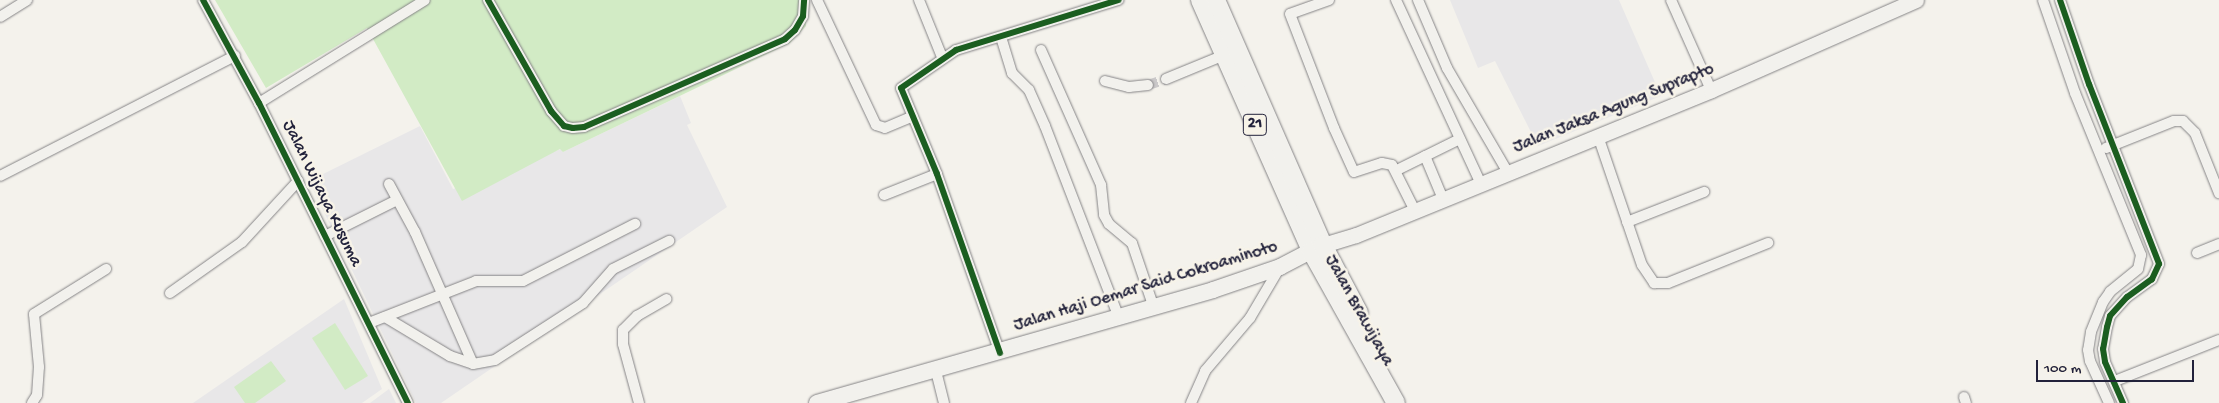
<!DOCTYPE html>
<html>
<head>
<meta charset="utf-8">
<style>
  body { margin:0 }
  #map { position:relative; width:2219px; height:403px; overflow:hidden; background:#f4f2ec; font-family:"Gochi Hand",sans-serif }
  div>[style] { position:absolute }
  .built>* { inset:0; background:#e8e7e8 }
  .green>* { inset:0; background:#d2ebc5 }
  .minor-tunnel>* { height:10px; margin-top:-5px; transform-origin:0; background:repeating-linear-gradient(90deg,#cac8c9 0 10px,transparent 0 15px) }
  .roads { filter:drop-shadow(0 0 1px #858486) drop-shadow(0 0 1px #858486) }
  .minor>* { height:10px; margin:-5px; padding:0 5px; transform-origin:5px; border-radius:5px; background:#f2f1ed }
  .secondary>* { height:15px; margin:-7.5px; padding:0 7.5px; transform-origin:7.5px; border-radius:7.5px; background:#f2f1ed }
  .primary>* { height:16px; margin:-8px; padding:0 8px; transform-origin:8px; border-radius:8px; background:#f2f1ed }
  .trunk>* { height:18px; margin:-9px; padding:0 9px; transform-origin:9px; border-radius:9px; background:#f2f1ed }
  .cycleway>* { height:6px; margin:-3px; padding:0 3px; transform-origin:3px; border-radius:3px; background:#1b5e20 }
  span { translate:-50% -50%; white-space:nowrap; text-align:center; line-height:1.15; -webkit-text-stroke:5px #f7f3e8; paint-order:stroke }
  .shield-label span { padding:1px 4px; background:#f7f3e8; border:1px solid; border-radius:4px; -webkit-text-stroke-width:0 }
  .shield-label { font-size:16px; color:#22223b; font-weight:700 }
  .street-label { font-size:18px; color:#22223b }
  .scale { position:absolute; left:2036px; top:360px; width:158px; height:22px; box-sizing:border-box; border:2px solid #22223b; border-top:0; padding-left:6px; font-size:15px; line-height:18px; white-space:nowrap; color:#22223b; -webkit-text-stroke:4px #f7f3e8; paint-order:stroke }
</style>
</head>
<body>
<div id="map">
  <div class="built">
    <div style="clip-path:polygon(1450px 0,1619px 0,1661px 96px,1538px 146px,1495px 61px,1478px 68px)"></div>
    <div style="clip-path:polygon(680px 96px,691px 123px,687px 125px,727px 207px,441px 403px,416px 403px,309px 181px,420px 126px,453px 189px,561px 149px,563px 152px)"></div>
    <div style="clip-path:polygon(344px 299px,382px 389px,362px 403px,193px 403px)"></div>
    <div style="clip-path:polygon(389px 389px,396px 403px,370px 403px)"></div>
  </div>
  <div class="green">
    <div style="clip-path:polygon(215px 0,800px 0,806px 19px,806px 26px,790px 43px,563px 152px,560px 149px,462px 201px,367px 28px,266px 88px)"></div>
    <div style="clip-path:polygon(335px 323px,368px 376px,345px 390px,312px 338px)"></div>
    <div style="clip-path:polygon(271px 361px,286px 381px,255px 403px,245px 403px,234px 387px)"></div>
  </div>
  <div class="minor-tunnel">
    <div style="left:1148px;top:85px;width:19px;rotate:-18deg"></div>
  </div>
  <div class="roads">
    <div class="minor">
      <div style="left:203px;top:0;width:117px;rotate:61.5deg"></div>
      <div style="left:259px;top:103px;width:335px;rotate:63.6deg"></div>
      <div style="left:488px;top:0;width:128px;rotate:60.4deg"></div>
      <div style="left:551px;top:111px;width:20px;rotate:49deg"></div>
      <div style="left:564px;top:126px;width:9px;rotate:13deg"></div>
      <div style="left:573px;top:128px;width:11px;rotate:-5deg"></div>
      <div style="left:584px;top:127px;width:219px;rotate:-23.6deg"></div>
      <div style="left:785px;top:39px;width:13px;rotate:-42deg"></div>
      <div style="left:795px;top:30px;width:16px;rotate:-60deg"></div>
      <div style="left:803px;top:16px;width:16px;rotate:-86deg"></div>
      <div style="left:817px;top:0;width:138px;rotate:64.7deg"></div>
      <div style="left:876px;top:125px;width:9px;rotate:18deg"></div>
      <div style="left:885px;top:128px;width:30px;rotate:-23deg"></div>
      <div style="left:919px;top:0;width:61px;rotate:68deg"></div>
      <div style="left:1329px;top:0;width:41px;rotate:160.3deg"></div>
      <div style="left:1290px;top:14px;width:122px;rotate:68.9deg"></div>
      <div style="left:1334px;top:128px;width:48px;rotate:65.6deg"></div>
      <div style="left:1354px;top:172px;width:29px;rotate:-18deg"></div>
      <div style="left:1382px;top:163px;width:10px;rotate:11deg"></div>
      <div style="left:1392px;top:165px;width:51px;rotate:63.4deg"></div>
      <div style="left:1396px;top:0;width:203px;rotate:65.2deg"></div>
      <div style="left:1418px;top:0;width:74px;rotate:66.9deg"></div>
      <div style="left:1447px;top:68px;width:121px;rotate:59.8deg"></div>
      <div style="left:1671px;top:0;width:98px;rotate:66deg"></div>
      <div style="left:2043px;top:0;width:98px;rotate:71deg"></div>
      <div style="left:2075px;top:93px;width:175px;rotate:67.8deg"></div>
      <div style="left:2141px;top:255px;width:14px;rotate:102deg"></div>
      <div style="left:2138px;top:269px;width:36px;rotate:141deg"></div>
      <div style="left:2110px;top:292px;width:12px;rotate:125deg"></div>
      <div style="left:2103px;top:302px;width:32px;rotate:112deg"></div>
      <div style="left:2091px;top:332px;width:18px;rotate:99deg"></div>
      <div style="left:2088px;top:350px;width:11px;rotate:80deg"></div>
      <div style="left:2090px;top:361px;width:46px;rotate:65.7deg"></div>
      <div style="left:2060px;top:0;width:89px;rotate:71deg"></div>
      <div style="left:2089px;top:84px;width:193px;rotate:68.7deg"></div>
      <div style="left:2159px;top:264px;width:17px;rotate:115deg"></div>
      <div style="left:2152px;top:279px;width:31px;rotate:144deg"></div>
      <div style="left:2127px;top:297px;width:25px;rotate:132deg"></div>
      <div style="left:2110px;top:316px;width:11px;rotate:105deg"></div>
      <div style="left:2107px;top:327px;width:22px;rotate:100deg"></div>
      <div style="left:2103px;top:349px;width:13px;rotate:81deg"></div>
      <div style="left:2105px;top:362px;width:45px;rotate:66.3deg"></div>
      <div style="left:0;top:17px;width:32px;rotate:-32deg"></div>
      <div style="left:1001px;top:37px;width:38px;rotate:73deg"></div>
      <div style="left:1012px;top:73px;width:24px;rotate:45deg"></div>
      <div style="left:1029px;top:90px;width:39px;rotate:66deg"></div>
      <div style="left:1045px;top:126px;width:206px;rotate:68.9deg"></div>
      <div style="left:1041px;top:50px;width:148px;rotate:66deg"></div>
      <div style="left:1101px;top:185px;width:30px;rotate:84deg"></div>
      <div style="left:1104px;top:215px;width:10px;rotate:61deg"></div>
      <div style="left:1109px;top:224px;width:30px;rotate:40deg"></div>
      <div style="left:1132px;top:243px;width:69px;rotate:71.3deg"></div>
      <div style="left:1166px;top:79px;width:66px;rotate:-22.3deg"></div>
      <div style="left:1105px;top:81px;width:25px;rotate:14deg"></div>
      <div style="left:1129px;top:87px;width:19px;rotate:-6deg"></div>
      <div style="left:259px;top:103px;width:195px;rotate:-31.8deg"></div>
      <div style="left:1598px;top:136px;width:136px;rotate:71.2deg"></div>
      <div style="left:1642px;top:265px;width:22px;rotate:56deg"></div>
      <div style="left:1654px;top:283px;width:14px"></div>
      <div style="left:1668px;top:283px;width:108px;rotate:-21.8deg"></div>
      <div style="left:2106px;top:148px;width:73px;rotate:-21.7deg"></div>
      <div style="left:2174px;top:121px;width:9px"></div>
      <div style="left:2183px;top:121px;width:17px;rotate:45deg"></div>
      <div style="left:2195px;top:133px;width:65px;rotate:68.2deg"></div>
      <div style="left:1425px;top:156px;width:47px;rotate:67.3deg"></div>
      <div style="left:1397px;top:170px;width:70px;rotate:-26.2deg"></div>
      <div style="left:0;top:176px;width:264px;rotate:-27.1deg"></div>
      <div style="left:389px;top:184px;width:55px;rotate:61.6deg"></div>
      <div style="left:415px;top:232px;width:144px;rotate:66.3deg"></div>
      <div style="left:473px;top:364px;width:22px;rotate:-10deg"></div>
      <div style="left:495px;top:360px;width:105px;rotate:-32.9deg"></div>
      <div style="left:583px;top:303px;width:45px;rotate:-48.6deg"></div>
      <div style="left:613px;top:269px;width:63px;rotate:-26.6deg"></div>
      <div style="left:884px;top:195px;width:57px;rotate:-21.6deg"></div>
      <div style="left:1627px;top:222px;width:83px;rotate:-21.3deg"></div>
      <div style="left:325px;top:236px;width:80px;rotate:-26.6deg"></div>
      <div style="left:2197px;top:253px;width:24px;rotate:-22deg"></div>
      <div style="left:170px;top:293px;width:88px;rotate:-35.3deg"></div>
      <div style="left:242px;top:242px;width:83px;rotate:-47.4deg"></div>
      <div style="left:385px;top:317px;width:76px;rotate:31deg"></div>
      <div style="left:450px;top:356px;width:24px;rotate:19deg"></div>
      <div style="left:369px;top:323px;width:115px;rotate:-21.4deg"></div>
      <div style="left:476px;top:281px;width:47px"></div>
      <div style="left:523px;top:281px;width:126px;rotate:-27deg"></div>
      <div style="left:1000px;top:353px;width:190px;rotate:-109.4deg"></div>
      <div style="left:937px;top:174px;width:93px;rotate:-112.7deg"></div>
      <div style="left:901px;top:88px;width:67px;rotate:-34.6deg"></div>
      <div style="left:956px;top:50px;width:170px;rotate:-17.1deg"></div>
      <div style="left:936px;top:371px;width:33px;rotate:76deg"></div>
      <div style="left:2115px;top:381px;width:112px;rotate:-21.5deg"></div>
      <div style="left:1964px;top:397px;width:6px;rotate:72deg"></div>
      <div style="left:32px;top:403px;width:9px;rotate:-58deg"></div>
      <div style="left:37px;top:395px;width:28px;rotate:-86deg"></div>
      <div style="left:39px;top:367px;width:53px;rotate:-95.4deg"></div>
      <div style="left:34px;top:314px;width:85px;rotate:-32deg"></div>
      <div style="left:639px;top:403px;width:61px;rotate:-105.2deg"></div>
      <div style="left:623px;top:344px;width:14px;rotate:-90deg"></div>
      <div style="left:623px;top:330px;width:20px;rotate:-45deg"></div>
      <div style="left:637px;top:316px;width:34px;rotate:-30deg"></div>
      <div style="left:1191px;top:403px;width:35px;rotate:-66deg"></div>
      <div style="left:1205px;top:371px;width:70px;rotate:-49.7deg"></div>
      <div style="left:1250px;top:318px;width:59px;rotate:-59.5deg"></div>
    </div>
    <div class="secondary">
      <div style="left:1323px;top:245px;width:34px;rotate:-17deg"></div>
      <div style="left:1356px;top:235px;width:383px;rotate:-22.2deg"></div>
      <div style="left:1711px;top:90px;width:224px;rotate:-23.7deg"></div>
    </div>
    <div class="primary">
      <div style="left:817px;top:403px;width:412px;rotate:-15.9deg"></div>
      <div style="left:1213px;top:290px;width:71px;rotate:-18.9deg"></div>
      <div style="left:1280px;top:267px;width:47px;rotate:-27.6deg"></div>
    </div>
    <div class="trunk">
      <div style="left:1200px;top:0;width:274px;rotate:66.1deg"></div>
      <div style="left:1311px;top:251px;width:174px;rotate:60.8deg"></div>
      <div style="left:1216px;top:0;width:267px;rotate:66.4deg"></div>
      <div style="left:1323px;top:245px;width:77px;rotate:62.1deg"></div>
    </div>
  </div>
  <div class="cycleway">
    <div style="left:203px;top:0;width:117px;rotate:61.5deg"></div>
    <div style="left:259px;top:103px;width:335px;rotate:63.6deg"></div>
    <div style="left:488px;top:0;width:128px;rotate:60.4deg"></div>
    <div style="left:551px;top:111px;width:20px;rotate:49deg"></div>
    <div style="left:564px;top:126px;width:9px;rotate:13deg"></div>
    <div style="left:573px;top:128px;width:11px;rotate:-5deg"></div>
    <div style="left:584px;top:127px;width:219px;rotate:-23.6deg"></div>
    <div style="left:785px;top:39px;width:13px;rotate:-42deg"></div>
    <div style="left:795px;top:30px;width:16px;rotate:-60deg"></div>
    <div style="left:803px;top:16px;width:16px;rotate:-86deg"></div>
    <div style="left:2060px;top:0;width:89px;rotate:71deg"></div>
    <div style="left:2089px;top:84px;width:193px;rotate:68.7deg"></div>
    <div style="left:2159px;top:264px;width:17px;rotate:115deg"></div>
    <div style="left:2152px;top:279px;width:31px;rotate:144deg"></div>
    <div style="left:2127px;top:297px;width:25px;rotate:132deg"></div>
    <div style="left:2110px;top:316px;width:11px;rotate:105deg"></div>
    <div style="left:2107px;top:327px;width:22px;rotate:100deg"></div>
    <div style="left:2103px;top:349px;width:13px;rotate:81deg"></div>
    <div style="left:2105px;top:362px;width:45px;rotate:66.3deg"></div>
    <div style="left:1000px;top:353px;width:190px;rotate:-109.4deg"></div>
    <div style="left:937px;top:174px;width:93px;rotate:-112.7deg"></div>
    <div style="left:901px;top:88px;width:67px;rotate:-34.6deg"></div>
    <div style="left:956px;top:50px;width:170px;rotate:-17.1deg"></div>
  </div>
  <div class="shield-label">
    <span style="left:1255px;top:125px">21</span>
  </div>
  <div class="street-label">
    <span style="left:1614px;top:109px;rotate:-22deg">Jalan Jaksa Agung Suprapto</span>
    <span style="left:321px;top:194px;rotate:64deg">Jalan Wijaya Kusuma</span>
    <span style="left:1146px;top:287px;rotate:-17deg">Jalan Haji Oemar Said Cokroaminoto</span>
    <span style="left:1358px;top:311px;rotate:61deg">Jalan Brawijaya</span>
  </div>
  <div class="scale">100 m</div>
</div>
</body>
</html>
